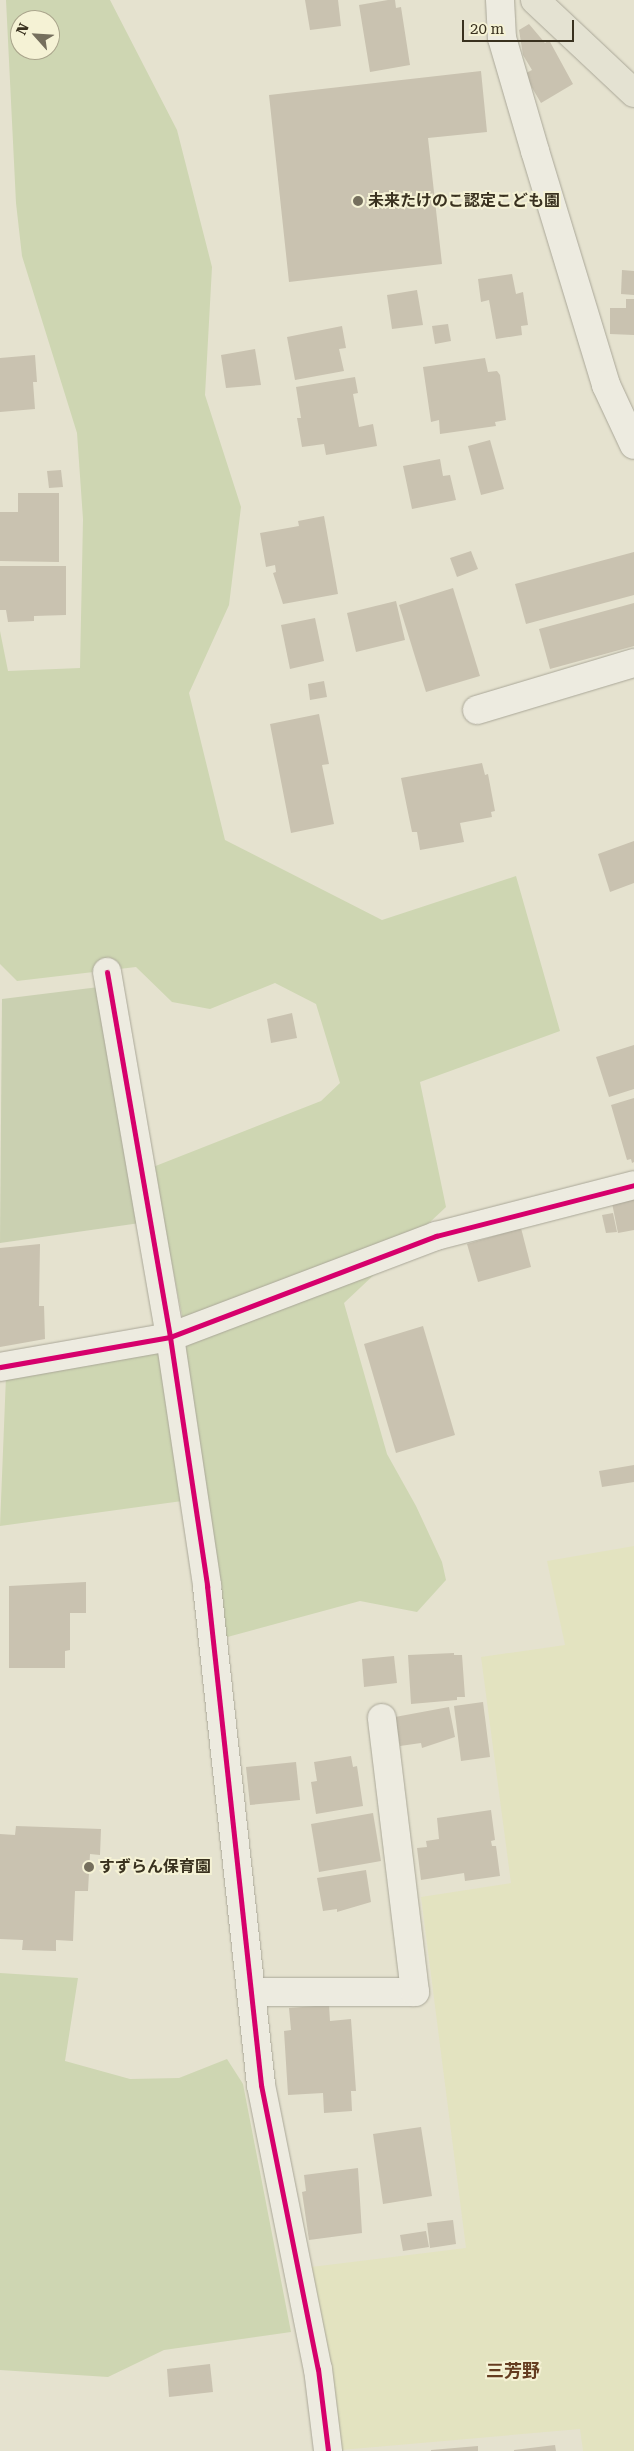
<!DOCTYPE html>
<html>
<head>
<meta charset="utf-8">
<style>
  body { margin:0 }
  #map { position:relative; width:634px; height:2451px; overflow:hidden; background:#e5e2cf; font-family:"Roboto Serif","Noto Sans JP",serif }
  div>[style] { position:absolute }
  .farmland>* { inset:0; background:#e3e3c0 }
  .green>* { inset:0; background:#ced6b2 }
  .cemetery>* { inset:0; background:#cad0b1 }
  .building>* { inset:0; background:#c9c2b0 }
  .roads { filter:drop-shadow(0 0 1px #aaa798) drop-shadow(0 0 1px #aaa798) }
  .minor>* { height:28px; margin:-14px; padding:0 14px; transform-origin:14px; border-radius:14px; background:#edebe0 }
  .major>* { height:28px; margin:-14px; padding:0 14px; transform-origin:14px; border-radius:14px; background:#e4e2d2 }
  .cycleway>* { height:5px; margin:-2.5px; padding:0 2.5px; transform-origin:2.5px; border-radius:2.5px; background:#d6006c }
  .dots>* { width:14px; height:14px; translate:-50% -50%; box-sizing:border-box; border:2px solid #f5f2d5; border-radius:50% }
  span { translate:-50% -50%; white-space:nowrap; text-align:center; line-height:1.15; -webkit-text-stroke:4px #f5f2d5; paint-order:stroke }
  .poi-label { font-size:16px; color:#39311f; font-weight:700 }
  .left { translate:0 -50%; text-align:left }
  .neighbourhood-label { font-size:18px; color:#653c20; font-weight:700 }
  .north { position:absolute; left:10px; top:10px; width:50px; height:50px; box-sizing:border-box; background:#f5f2d5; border:1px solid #aaa58c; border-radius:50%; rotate:296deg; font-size:14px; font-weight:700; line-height:20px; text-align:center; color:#39311f }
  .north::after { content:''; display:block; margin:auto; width:18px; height:22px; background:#756f5d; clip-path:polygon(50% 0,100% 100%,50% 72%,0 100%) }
  .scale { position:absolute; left:462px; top:20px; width:112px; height:22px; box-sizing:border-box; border:2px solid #39311f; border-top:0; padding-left:6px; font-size:15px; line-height:18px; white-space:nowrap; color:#39311f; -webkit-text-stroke:4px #f5f2d5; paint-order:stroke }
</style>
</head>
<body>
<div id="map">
  <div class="farmland">
    <div style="clip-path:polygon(634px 1546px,634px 2451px,583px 2451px,580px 2429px,341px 2450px,311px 2267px,466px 2248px,421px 1897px,511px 1883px,481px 1657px,565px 1645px,547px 1561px)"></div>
  </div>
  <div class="green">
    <div style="clip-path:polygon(evenodd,6px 0,110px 0,177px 130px,212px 267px,205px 395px,241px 507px,229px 605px,189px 693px,225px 840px,382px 920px,516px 876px,560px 1031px,420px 1082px,446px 1207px,344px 1303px,387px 1454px,416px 1506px,442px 1562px,446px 1580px,417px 1612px,360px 1601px,220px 1639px,204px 1498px,0 1526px,6px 1376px,188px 1346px,153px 1167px,321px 1101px,340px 1083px,316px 1004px,275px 983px,210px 1009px,172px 1002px,136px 967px,17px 981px,0 964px,0 631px,8px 671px,80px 668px,83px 519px,77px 433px,22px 256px,16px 203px,6px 0,20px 20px,50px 20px,50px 50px,20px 50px,20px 20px)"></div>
    <div style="clip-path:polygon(0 1973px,78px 1978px,65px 2061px,130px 2079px,179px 2078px,227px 2059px,243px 2084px,291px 2332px,164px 2350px,108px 2377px,0 2370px)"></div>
  </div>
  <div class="cemetery">
    <div style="clip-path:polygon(107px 986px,147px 1222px,0 1243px,2px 999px)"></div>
  </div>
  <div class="building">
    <div style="clip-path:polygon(305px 0,338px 0,341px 26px,310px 30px)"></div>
    <div style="clip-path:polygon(388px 0,395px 0,396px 8px,401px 7px,410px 65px,370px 72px,359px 5px)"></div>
    <div style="clip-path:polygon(529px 24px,545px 43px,549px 40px,573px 84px,541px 103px,524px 74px,532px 70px,523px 55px,519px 30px)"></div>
    <div style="clip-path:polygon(481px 71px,487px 132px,428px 138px,442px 264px,289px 282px,269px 95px)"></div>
    <div style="clip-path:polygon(622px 270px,634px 271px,634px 295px,621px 294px)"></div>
    <div style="clip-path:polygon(512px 274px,516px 294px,523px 292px,528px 325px,521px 326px,522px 335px,496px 339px,489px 300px,481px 302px,478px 279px)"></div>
    <div style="clip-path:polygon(417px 290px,423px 325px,392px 329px,387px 295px)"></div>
    <div style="clip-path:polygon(626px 299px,634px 299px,634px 335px,610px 334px,610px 308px,626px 308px)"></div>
    <div style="clip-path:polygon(448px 324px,451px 341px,435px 344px,432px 326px)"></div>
    <div style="clip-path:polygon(342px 326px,346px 348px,339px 349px,344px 371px,295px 380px,287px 337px)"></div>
    <div style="clip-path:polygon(255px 349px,261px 385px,226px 388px,221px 355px)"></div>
    <div style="clip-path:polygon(35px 355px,37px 382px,33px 382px,35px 409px,0 412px,0 358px)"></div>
    <div style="clip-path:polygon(485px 358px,488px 372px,497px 371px,500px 375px,506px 420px,495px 422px,496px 426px,440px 434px,439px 420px,431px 422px,423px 367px)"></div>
    <div style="clip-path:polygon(355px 377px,358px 393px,353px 394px,359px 427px,373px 424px,377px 446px,326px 455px,324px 444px,302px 447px,297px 418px,301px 418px,296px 387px)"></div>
    <div style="clip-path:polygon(490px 440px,504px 489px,481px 495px,468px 446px)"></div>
    <div style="clip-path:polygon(440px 459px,443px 476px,450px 475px,456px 500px,412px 509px,403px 466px)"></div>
    <div style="clip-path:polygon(61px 470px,63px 487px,49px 488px,47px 471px)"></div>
    <div style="clip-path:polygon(18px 493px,59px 493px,59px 562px,0 561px,0 512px,18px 512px)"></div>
    <div style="clip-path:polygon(324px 516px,338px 594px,283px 604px,273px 573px,276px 572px,275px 565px,266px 567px,260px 533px,299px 526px,298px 521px)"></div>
    <div style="clip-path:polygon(471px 551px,478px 569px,457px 577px,450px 558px)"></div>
    <div style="clip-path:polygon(634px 552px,634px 595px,526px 624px,515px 584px)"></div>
    <div style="clip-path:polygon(0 566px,66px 566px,66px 615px,34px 616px,34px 621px,8px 622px,6px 610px,0 610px)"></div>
    <div style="clip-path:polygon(453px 588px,480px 676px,426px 692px,399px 605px)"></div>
    <div style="clip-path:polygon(396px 601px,405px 640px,356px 652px,347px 613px)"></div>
    <div style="clip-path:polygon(634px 603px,634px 646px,550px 669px,539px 629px)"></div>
    <div style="clip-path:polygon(315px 618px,324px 661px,290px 669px,281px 625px)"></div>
    <div style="clip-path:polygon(324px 681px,327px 697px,310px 700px,308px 684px)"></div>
    <div style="clip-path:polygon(319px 714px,329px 764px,322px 765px,334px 824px,291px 833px,270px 724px)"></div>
    <div style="clip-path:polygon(482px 763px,485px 775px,488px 774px,495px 811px,491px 812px,492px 817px,460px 823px,464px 842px,420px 850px,417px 832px,412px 832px,401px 778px)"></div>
    <div style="clip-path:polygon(634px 841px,634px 883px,610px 892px,598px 854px)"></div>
    <div style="clip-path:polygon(292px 1013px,297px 1038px,271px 1043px,267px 1019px)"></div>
    <div style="clip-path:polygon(634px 1045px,634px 1089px,609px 1097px,596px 1057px)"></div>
    <div style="clip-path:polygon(634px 1098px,634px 1162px,632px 1163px,631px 1159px,627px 1160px,611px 1105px)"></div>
    <div style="clip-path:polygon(634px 1199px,634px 1230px,618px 1233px,612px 1203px)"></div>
    <div style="clip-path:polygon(613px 1213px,617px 1232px,606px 1233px,602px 1215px)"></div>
    <div style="clip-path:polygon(521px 1228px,531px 1267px,478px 1282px,467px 1244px)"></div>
    <div style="clip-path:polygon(40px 1244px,39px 1306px,44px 1306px,45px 1339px,0 1347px,0 1248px)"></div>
    <div style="clip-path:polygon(423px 1326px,455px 1435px,396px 1453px,364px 1344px)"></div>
    <div style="clip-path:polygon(634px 1465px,634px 1482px,602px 1487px,599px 1471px)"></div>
    <div style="clip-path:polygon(86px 1582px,86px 1613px,70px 1613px,70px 1650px,65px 1651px,65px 1668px,9px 1668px,9px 1586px)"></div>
    <div style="clip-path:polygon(454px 1653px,454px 1655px,462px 1655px,465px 1697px,457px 1697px,457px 1700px,411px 1704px,408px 1655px)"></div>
    <div style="clip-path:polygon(394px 1656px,397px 1683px,364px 1687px,362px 1659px)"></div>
    <div style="clip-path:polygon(483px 1702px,490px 1757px,461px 1761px,454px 1706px)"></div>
    <div style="clip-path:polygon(449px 1707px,455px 1737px,422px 1748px,421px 1743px,400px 1746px,395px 1717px)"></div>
    <div style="clip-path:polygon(351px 1756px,353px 1767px,357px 1766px,363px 1806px,316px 1814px,311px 1782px,317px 1781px,314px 1762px)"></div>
    <div style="clip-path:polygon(296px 1762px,300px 1800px,250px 1805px,246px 1767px)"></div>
    <div style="clip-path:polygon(491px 1810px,495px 1840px,491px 1841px,492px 1846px,496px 1846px,500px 1876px,465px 1881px,464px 1873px,421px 1880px,417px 1848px,427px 1847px,426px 1841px,439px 1839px,437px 1818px)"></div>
    <div style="clip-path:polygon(373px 1813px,381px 1861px,319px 1872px,311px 1824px)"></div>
    <div style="clip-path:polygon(16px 1826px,101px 1829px,100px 1855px,90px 1854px,88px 1891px,75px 1891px,73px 1941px,56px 1940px,56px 1951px,22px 1950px,23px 1940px,0 1939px,0 1834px,15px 1835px)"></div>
    <div style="clip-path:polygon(366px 1870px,371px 1902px,337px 1912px,337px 1909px,323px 1911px,317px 1878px)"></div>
    <div style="clip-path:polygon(329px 2005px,330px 2021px,351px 2019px,356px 2091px,351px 2091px,352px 2111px,324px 2113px,323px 2093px,288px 2095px,284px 2031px,291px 2030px,289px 2008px)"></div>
    <div style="clip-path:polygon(421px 2127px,432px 2196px,383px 2204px,373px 2134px)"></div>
    <div style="clip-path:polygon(358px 2168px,362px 2233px,309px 2240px,302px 2192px,306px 2191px,304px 2175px)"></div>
    <div style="clip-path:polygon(453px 2220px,456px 2244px,430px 2248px,427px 2223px)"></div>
    <div style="clip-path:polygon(426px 2231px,429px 2247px,403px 2251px,400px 2235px)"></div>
    <div style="clip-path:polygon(210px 2364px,213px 2392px,169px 2397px,167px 2369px)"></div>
    <div style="clip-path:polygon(555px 2445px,556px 2451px,514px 2451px,514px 2450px)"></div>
    <div style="clip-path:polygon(478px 2446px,478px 2451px,431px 2451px,431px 2450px)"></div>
  </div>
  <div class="roads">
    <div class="minor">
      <div style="left:500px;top:0;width:38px;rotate:87deg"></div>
      <div style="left:502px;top:38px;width:118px;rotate:73.7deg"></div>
      <div style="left:535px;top:151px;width:245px;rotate:73.1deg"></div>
      <div style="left:606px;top:385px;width:66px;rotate:65deg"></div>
      <div style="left:477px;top:710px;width:164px;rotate:-16.7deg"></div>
      <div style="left:107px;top:972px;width:370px;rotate:80.2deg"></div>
      <div style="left:170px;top:1337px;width:252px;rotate:81.5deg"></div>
      <div style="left:207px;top:1586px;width:502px;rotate:83.82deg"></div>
      <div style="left:261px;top:2085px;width:290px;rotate:78.7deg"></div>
      <div style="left:318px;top:2369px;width:83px;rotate:83deg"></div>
      <div style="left:0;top:1367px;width:173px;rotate:-10deg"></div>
      <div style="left:170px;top:1337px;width:285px;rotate:-20.8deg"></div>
      <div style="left:436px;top:1236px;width:204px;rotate:-14.4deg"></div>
      <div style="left:253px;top:1992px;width:162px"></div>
      <div style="left:415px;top:1992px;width:276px;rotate:-96.9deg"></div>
    </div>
    <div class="major">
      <div style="left:535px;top:0;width:136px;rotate:43.2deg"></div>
    </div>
  </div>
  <div class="cycleway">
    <div style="left:107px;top:972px;width:370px;rotate:80.2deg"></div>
    <div style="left:170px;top:1337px;width:252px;rotate:81.5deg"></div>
    <div style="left:207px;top:1586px;width:502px;rotate:83.82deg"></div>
    <div style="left:261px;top:2085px;width:290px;rotate:78.7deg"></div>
    <div style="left:318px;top:2369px;width:83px;rotate:83deg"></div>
    <div style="left:0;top:1367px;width:173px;rotate:-10deg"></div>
    <div style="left:170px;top:1337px;width:285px;rotate:-20.8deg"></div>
    <div style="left:436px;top:1236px;width:204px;rotate:-14.4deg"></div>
  </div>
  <div class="dots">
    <div style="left:358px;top:201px;background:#756f5d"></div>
    <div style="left:89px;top:1867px;background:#756f5d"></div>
  </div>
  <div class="poi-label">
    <span class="left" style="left:368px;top:201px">未来たけのこ認定こども園</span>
    <span class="left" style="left:99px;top:1867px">すずらん保育園</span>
  </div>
  <div class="neighbourhood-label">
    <span style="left:513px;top:2371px">三芳野</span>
  </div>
  <div class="north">N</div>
  <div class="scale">20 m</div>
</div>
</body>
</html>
